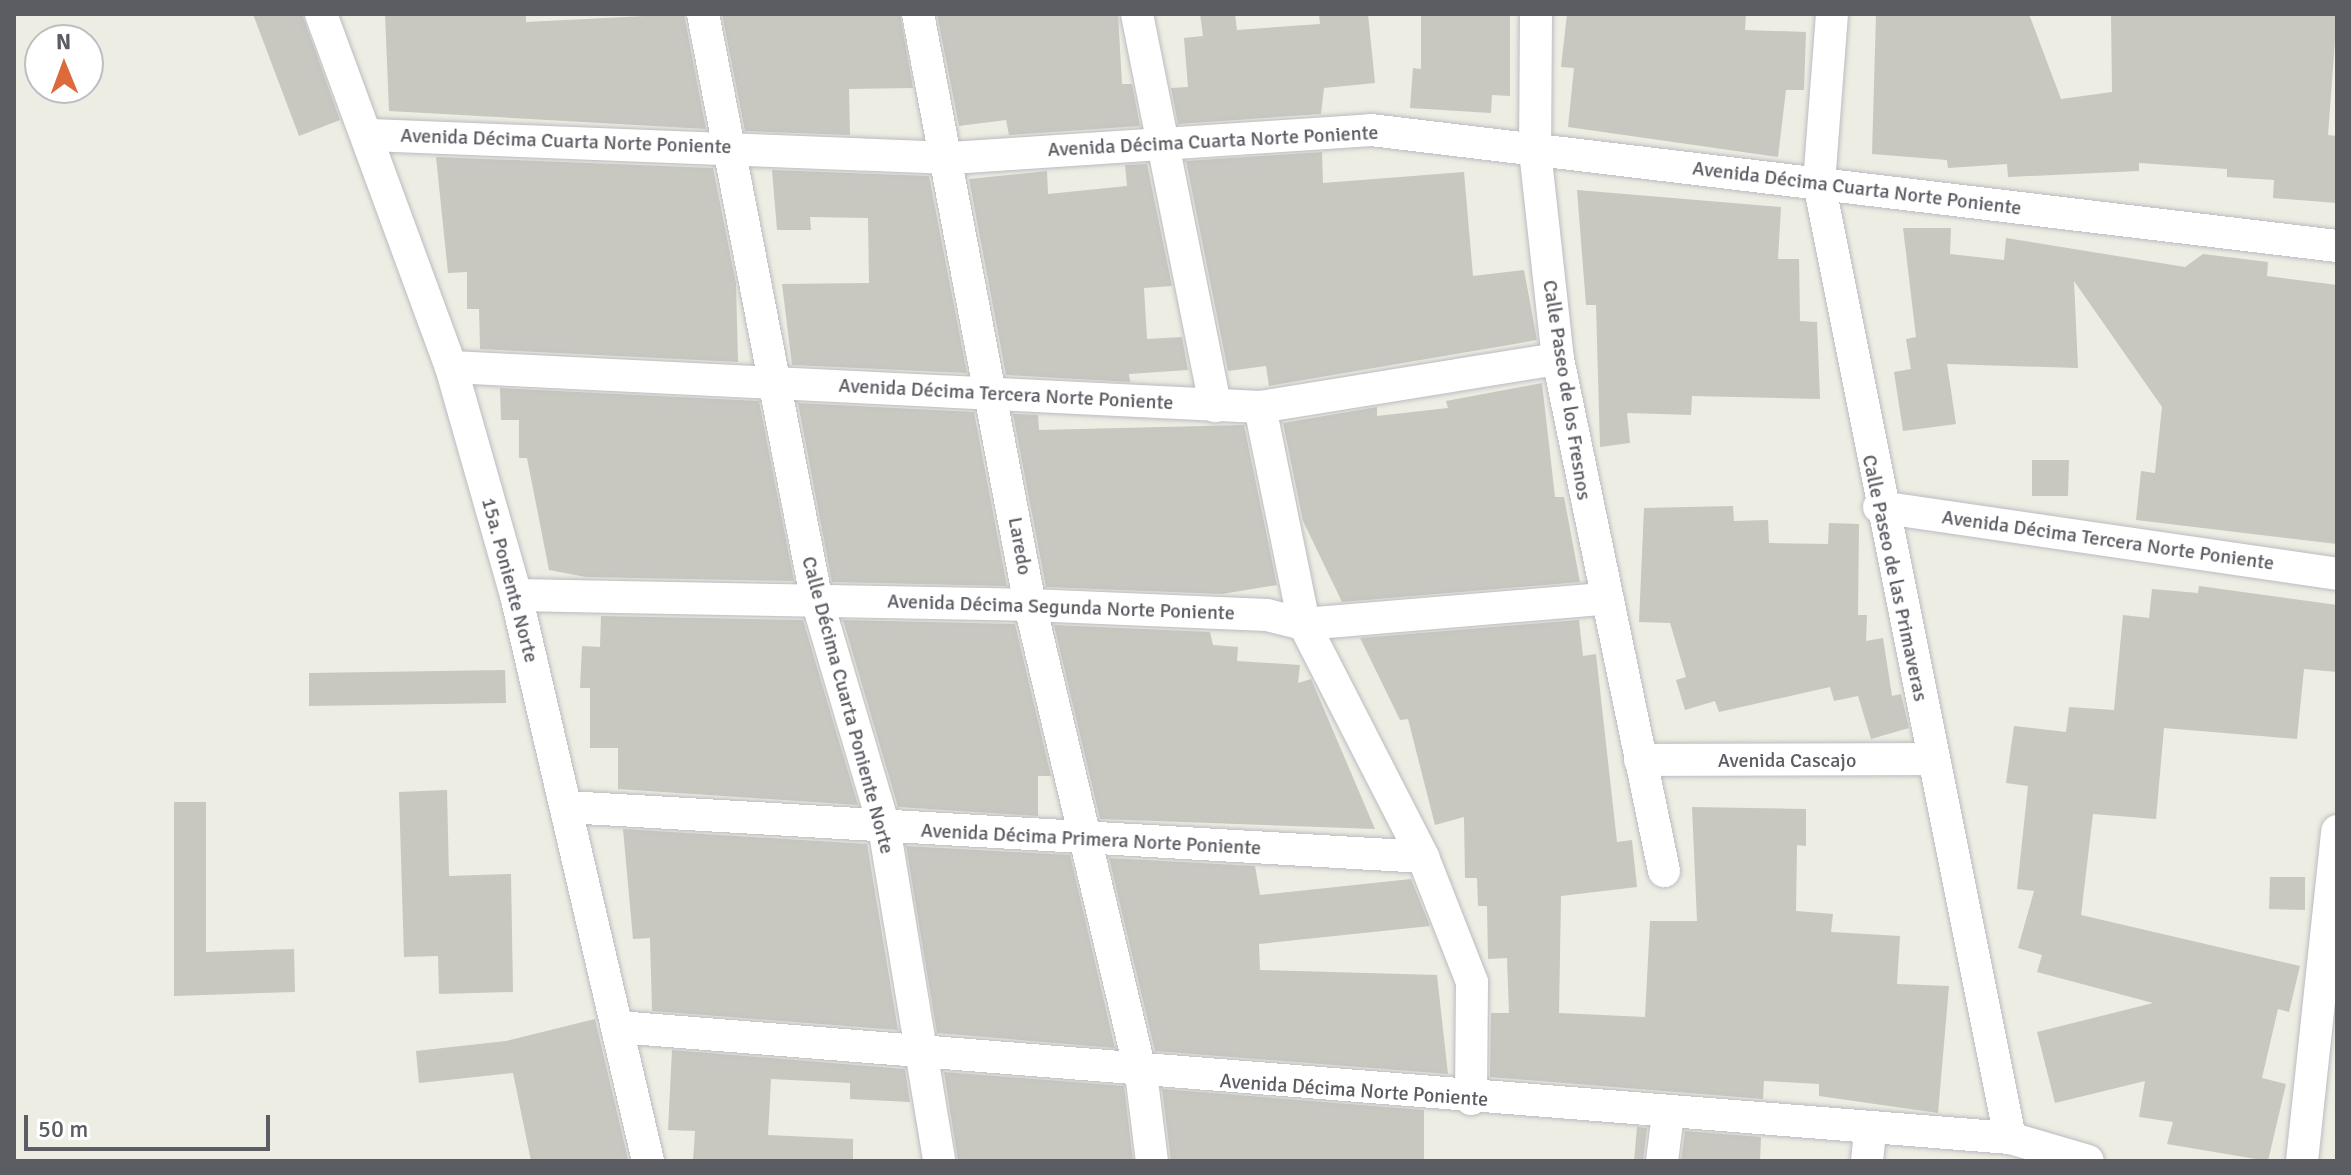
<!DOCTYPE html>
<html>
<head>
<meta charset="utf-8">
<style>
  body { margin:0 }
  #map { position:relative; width:2351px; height:1175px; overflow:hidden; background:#edede3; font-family:Signika,sans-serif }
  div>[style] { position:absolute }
  .building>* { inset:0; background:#c8c7c0 }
  .roads { filter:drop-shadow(0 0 2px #bbbbc1) drop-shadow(0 0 2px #bbbbc1) }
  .minor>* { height:32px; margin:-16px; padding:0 16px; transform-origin:16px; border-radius:16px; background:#fff }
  span { translate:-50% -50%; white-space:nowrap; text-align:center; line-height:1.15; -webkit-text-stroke:6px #fff; paint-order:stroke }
  .street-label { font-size:20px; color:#5b5d63 }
  .frame { position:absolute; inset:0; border:16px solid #5b5d63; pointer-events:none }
  .north { position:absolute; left:24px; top:24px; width:80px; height:80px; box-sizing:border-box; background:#fff; border:2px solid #bdbec1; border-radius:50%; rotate:359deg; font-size:22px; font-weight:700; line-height:32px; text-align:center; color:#5b5d63 }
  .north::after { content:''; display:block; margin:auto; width:28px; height:36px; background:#dc6b3b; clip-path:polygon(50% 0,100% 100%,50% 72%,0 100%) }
  .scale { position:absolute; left:24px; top:1115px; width:246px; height:36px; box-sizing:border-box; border:4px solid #5b5d63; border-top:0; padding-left:10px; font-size:24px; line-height:28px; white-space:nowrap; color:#5b5d63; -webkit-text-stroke:6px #fff; paint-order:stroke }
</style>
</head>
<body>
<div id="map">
  <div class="building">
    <div style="clip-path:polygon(253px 14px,302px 14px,340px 120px,299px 136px)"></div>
    <div style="clip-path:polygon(385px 14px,526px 14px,526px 22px,684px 14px,706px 129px,389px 111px)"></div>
    <div style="clip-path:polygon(722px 14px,900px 14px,913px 88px,849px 89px,850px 135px,745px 131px)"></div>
    <div style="clip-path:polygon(937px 14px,1118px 14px,1122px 84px,1132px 84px,1140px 126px,1009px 135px,1006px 120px,959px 126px)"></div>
    <div style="clip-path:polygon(1200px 14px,1235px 14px,1237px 30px,1320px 24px,1319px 14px,1368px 14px,1375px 83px,1324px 88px,1321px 114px,1178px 124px,1171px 88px,1188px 87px,1184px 38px,1203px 36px)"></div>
    <div style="clip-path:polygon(1421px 14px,1510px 14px,1510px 96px,1492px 95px,1491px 113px,1410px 108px,1413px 68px,1421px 69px)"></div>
    <div style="clip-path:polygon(1567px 14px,1746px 14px,1745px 30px,1806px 32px,1804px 90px,1786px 90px,1778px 157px,1568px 127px,1574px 68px,1561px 67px)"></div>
    <div style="clip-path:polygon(1876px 14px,2029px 14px,2061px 99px,2112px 92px,2111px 14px,2337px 14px,2328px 135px,2337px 136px,2337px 203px,2273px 198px,2274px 180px,2227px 177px,2227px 169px,2139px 163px,2139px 171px,2008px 177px,2007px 164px,1948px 168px,1947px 160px,1872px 154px)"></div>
    <div style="clip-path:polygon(1322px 152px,1323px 183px,1464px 172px,1473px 276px,1524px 270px,1537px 340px,1269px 386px,1266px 366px,1228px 371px,1186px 161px)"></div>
    <div style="clip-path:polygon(436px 157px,713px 168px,736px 283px,738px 362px,480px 349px,479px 309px,467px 309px,467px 272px,448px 273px)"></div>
    <div style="clip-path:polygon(1147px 164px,1172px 286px,1144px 288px,1147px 339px,1182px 337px,1188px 370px,1129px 374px,1130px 382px,1006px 375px,969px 179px,1047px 171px,1048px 194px,1127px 186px,1125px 165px)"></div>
    <div style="clip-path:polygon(772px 170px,929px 176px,967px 373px,792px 365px,782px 284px,869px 283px,868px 218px,810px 217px,811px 230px,777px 230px)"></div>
    <div style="clip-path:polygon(1577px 190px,1781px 207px,1778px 259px,1799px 259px,1800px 321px,1817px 322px,1820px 399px,1692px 396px,1691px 415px,1627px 413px,1630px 443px,1600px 447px,1596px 305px,1586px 305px)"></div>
    <div style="clip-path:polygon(1903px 228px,1951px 228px,1950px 254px,2004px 260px,2006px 238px,2185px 267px,2203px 254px,2268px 262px,2267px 276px,2337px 285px,2337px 544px,2136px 520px,2141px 471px,2155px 473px,2162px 407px,2074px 281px,2078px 368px,1947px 364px,1956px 424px,1903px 431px,1894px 372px,1911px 369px,1906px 339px,1916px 337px)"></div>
    <div style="clip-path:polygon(1542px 383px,1555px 497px,1564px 497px,1580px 582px,1342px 602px,1303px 521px,1283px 423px,1377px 407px,1377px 416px,1448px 408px,1446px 401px)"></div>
    <div style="clip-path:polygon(500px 388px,759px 401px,794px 581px,586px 577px,549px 570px,527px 458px,519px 458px,519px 420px,501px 420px)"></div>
    <div style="clip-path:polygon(798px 403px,974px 412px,1007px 586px,832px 582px)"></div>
    <div style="clip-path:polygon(1013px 414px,1038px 415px,1039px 430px,1244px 425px,1277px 585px,1222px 594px,1046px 587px)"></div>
    <div style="clip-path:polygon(2032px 460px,2069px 460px,2068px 496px,2032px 496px)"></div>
    <div style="clip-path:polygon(1733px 506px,1734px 521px,1768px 520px,1769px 543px,1828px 544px,1829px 523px,1859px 524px,1858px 615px,1867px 615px,1866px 641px,1883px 638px,1892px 696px,1901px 694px,1909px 728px,1871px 739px,1858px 696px,1834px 701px,1830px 687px,1719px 712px,1715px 701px,1685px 710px,1676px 680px,1686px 677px,1670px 623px,1639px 622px,1644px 508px)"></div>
    <div style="clip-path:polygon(2199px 586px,2337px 605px,2337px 672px,2304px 669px,2297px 739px,2164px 728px,2156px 819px,2093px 814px,2081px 915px,2300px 966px,2289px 1012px,2278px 1009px,2262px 1078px,2286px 1084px,2268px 1161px,2167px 1144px,2173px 1122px,2139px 1117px,2145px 1081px,2055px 1103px,2037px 1032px,2153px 1003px,2037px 972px,2042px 955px,2018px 948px,2034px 891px,2017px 889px,2028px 786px,2006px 783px,2014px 726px,2066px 732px,2069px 707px,2114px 710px,2123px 615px,2149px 618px,2152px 589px,2198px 593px)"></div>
    <div style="clip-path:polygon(601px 616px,803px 620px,858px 805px,618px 789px,618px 748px,590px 748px,590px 688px,580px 688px,582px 646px,600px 647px)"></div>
    <div style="clip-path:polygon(843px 620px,1015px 624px,1051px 776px,1038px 776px,1038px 816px,898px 807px)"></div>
    <div style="clip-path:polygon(1579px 620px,1583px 656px,1596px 654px,1617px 842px,1632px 840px,1637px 887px,1561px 896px,1559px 1013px,1645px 1017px,1650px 921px,1697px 921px,1692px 807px,1806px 809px,1806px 846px,1797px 845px,1796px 911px,1833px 914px,1831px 932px,1900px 936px,1897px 984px,1949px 986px,1938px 1113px,1819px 1096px,1819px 1084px,1764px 1081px,1763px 1099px,1490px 1077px,1491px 1013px,1509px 1013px,1507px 958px,1488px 959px,1487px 906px,1478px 906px,1477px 878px,1465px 878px,1464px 817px,1435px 825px,1408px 719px,1400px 720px,1360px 638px)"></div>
    <div style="clip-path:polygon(1054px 625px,1210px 632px,1213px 645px,1238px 647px,1237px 661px,1300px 665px,1298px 683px,1311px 679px,1375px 829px,1100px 819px)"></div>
    <div style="clip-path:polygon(505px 670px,506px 703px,309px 706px,309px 673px)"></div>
    <div style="clip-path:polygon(447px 790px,449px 876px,511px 874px,513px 992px,439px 994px,438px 956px,404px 957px,399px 792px)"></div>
    <div style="clip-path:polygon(174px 802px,206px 802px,206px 952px,294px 949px,295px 992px,174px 996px)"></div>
    <div style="clip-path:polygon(623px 829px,867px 844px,898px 1030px,652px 1011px,650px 938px,633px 939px)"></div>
    <div style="clip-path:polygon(906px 846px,1070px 855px,1115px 1048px,937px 1033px)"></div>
    <div style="clip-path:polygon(1109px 858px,1255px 866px,1260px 895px,1411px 879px,1430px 926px,1259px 944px,1260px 970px,1437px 975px,1448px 1074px,1155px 1051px)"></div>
    <div style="clip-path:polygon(2270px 877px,2305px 877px,2305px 910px,2269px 909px)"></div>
    <div style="clip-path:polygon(595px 1019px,628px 1159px,531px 1161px,513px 1073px,419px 1083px,416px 1051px,506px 1041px)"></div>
    <div style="clip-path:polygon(672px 1050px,905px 1069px,910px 1102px,850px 1099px,850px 1083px,771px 1079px,768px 1135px,853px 1139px,853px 1161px,693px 1161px,695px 1131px,668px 1130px)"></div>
    <div style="clip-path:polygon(944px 1072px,1124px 1086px,1133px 1161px,958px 1161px)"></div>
    <div style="clip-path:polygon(1162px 1089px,1424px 1110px,1424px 1161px,1171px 1161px)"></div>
    <div style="clip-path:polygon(1637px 1127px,1647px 1128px,1643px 1161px,1634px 1161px)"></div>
    <div style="clip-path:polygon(1685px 1131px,1761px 1137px,1760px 1161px,1681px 1161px)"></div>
  </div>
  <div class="roads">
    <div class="minor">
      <div style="left:321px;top:14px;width:376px;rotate:69.8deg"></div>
      <div style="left:451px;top:367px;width:237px;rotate:74.1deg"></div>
      <div style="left:516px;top:595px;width:581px;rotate:76.87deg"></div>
      <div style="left:703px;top:14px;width:594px;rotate:79.03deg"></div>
      <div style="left:816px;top:597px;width:240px;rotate:73.5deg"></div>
      <div style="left:884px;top:827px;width:338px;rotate:80.6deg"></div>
      <div style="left:918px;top:14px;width:602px;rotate:79.27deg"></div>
      <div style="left:1030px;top:605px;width:481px;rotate:76.7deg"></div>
      <div style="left:1141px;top:1073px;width:89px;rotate:82.9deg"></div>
      <div style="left:1137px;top:14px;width:400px;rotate:78.7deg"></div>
      <div style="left:1536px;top:14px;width:137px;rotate:90.4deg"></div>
      <div style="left:1535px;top:151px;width:209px;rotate:83.7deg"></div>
      <div style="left:1558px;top:359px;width:523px;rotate:78.3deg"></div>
      <div style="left:1832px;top:14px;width:169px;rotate:94.4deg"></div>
      <div style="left:1819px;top:183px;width:974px;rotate:78.69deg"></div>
      <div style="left:370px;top:135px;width:581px;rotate:2.27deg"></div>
      <div style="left:951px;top:158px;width:421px;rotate:-3.8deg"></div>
      <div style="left:1371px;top:130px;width:973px;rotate:6.85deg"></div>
      <div style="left:451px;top:367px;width:810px;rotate:2.83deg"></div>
      <div style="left:1260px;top:407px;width:302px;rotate:-9.2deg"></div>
      <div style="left:1260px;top:407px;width:221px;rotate:78.5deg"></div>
      <div style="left:1304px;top:624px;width:262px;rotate:62.9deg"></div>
      <div style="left:1423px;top:857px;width:134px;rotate:68.6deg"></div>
      <div style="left:1472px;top:982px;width:117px;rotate:90.5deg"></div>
      <div style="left:1879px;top:507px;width:463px;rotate:8.3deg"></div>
      <div style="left:516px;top:595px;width:514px;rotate:1.11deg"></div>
      <div style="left:1030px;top:605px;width:237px;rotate:2.4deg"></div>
      <div style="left:1267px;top:615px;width:38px;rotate:14deg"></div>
      <div style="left:1304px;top:624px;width:300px;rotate:-4.8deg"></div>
      <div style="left:1640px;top:760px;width:294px;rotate:-0.2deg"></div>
      <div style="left:567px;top:807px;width:857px;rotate:3.34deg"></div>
      <div style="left:618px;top:1027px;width:1396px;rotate:4.56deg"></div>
      <div style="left:2010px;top:1138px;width:81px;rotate:16.4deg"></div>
      <div style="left:1662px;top:1161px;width:47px;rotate:-82.7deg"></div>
      <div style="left:1867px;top:1161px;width:29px;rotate:-84deg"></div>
      <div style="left:2302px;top:1161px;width:332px;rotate:-83.9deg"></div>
    </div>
  </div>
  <div class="street-label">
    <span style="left:566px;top:141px;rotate:2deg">Avenida Décima Cuarta Norte Poniente</span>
    <span style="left:1213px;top:141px;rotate:-3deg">Avenida Décima Cuarta Norte Poniente</span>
    <span style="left:1857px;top:188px;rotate:7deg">Avenida Décima Cuarta Norte Poniente</span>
    <span style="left:1567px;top:390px;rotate:81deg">Calle Paseo de los Fresnos</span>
    <span style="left:1006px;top:394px;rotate:3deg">Avenida Décima Tercera Norte Poniente</span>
    <span style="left:2108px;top:540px;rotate:8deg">Avenida Décima Tercera Norte Poniente</span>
    <span style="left:1020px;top:546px;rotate:80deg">Laredo</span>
    <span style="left:1895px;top:578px;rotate:78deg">Calle Paseo de las Primaveras</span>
    <span style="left:510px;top:580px;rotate:75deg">15a. Poniente Norte</span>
    <span style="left:1061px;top:607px;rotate:2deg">Avenida Décima Segunda Norte Poniente</span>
    <span style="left:848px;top:705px;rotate:75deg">Calle Décima Cuarta Poniente Norte</span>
    <span style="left:1787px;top:760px">Avenida Cascajo</span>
    <span style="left:1091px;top:839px;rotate:3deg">Avenida Décima Primera Norte Poniente</span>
    <span style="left:1354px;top:1090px;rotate:4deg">Avenida Décima Norte Poniente</span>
  </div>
  <div class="frame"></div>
  <div class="north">N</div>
  <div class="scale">50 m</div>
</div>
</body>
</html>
